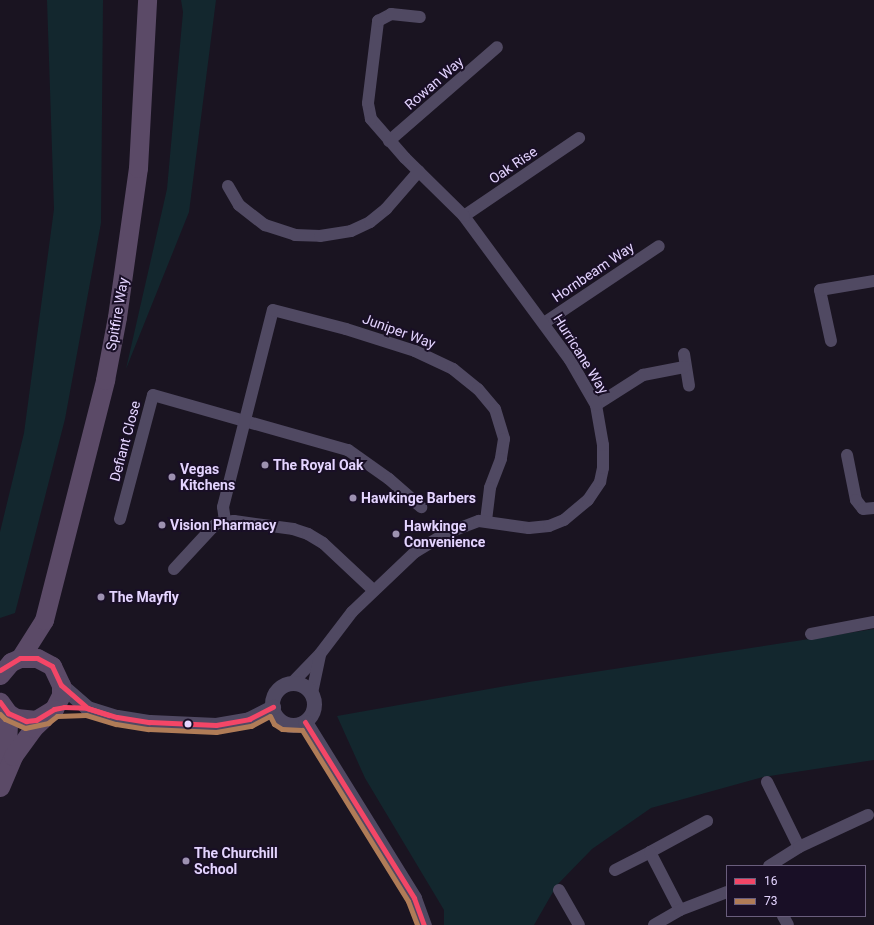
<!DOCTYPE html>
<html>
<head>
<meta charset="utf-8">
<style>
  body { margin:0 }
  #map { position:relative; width:874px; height:925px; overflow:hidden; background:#1a1421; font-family:Roboto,sans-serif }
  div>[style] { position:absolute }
  .green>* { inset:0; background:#13272e }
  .minor>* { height:12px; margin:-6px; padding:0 6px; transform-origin:6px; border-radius:6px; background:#504962 }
  .tertiary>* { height:15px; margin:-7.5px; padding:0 7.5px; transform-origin:7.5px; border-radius:7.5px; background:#504962 }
  .tertiary>.ring { margin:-7.5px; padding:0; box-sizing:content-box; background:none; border:15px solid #504962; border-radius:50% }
  .primary>* { height:19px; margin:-9.5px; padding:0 9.5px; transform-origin:9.5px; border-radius:9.5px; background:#5b4a67 }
  .bus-1>* { height:5px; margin:-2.5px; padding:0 2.5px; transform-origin:2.5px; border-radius:2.5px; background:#f34667 }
  .bus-2>* { height:5px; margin:-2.5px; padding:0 2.5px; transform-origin:2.5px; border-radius:2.5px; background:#b07c57 }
  .dots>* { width:11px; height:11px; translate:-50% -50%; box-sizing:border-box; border:2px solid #190f26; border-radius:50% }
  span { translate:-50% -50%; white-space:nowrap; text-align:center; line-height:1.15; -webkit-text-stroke:4px #190f26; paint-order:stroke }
  .street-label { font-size:14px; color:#e4d4ff }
  .poi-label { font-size:14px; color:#e4d4ff; font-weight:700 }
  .left { translate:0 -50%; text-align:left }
  .legend { position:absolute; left:726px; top:865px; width:140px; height:52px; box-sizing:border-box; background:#190f26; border:1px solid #6a5e7d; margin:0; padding:5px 7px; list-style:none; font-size:12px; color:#e4d4ff }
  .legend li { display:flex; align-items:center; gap:8px; height:20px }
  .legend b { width:20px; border:1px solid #6a5e7d }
</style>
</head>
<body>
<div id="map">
  <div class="green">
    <div style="clip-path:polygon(47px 0,103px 0,101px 223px,65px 419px,15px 613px,0 618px,0 532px,24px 433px,54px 209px)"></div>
    <div style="clip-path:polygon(181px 0,216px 0,189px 212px,126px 369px,167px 189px,183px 12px)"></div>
    <div style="clip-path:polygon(874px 629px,874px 760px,763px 777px,651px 808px,592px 849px,557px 885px,534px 925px,444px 925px,444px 910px,365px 778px,337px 716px,529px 682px)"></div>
  </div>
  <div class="minor">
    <div style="left:389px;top:141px;width:143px;rotate:-41deg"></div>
    <div style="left:228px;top:186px;width:22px;rotate:60deg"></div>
    <div style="left:239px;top:205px;width:33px;rotate:38deg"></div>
    <div style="left:265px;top:225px;width:32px;rotate:18deg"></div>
    <div style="left:295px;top:235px;width:25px;rotate:2deg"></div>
    <div style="left:320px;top:236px;width:31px;rotate:-9deg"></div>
    <div style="left:351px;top:231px;width:21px;rotate:-25deg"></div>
    <div style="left:370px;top:222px;width:21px;rotate:-39deg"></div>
    <div style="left:386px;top:209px;width:50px;rotate:-49deg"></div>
    <div style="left:464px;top:216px;width:139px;rotate:-34.1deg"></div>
    <div style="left:544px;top:323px;width:138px;rotate:-33.8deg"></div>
    <div style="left:831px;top:341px;width:52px;rotate:-102.2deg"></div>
    <div style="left:820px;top:290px;width:55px;rotate:-9.5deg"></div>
    <div style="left:684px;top:354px;width:32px;rotate:81deg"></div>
    <div style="left:596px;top:405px;width:56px;rotate:-32.6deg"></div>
    <div style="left:643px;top:375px;width:42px;rotate:-11deg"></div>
    <div style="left:847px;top:455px;width:46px;rotate:78.7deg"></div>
    <div style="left:856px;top:500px;width:11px;rotate:52deg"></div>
    <div style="left:863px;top:509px;width:11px;rotate:-5deg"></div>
    <div style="left:120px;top:519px;width:128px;rotate:-75.1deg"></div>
    <div style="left:153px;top:395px;width:203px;rotate:15.8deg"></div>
    <div style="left:348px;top:450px;width:50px;rotate:35.3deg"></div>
    <div style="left:389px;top:479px;width:43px;rotate:41.2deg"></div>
    <div style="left:225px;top:521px;width:14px;rotate:-98deg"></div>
    <div style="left:223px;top:507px;width:203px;rotate:-75.8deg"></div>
    <div style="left:273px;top:310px;width:75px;rotate:14.6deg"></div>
    <div style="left:346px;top:329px;width:72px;rotate:17.7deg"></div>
    <div style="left:415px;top:351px;width:42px;rotate:25.3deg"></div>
    <div style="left:453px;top:369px;width:32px;rotate:39deg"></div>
    <div style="left:478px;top:389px;width:26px;rotate:50deg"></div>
    <div style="left:495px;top:409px;width:31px;rotate:73deg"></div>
    <div style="left:504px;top:439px;width:20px;rotate:99deg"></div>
    <div style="left:501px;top:459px;width:31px;rotate:111deg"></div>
    <div style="left:490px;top:488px;width:32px;rotate:97deg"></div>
    <div style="left:174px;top:569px;width:56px;rotate:-47.2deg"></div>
    <div style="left:212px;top:528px;width:7px;rotate:-45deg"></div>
    <div style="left:217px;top:523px;width:17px;rotate:-7deg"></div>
    <div style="left:234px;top:521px;width:60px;rotate:7.7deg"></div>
    <div style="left:293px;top:529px;width:16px;rotate:18deg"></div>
    <div style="left:308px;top:534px;width:17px;rotate:31deg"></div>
    <div style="left:323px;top:543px;width:69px;rotate:43.2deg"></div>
    <div style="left:811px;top:634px;width:64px;rotate:-10.8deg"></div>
    <div style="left:292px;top:683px;width:40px;rotate:-46deg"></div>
    <div style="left:320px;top:654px;width:53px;rotate:-52.7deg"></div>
    <div style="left:352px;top:612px;width:87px;rotate:-43.6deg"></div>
    <div style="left:415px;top:552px;width:37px;rotate:-31deg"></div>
    <div style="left:447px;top:533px;width:34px;rotate:-21deg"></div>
    <div style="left:479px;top:521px;width:50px;rotate:8deg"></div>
    <div style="left:529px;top:528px;width:20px;rotate:-6deg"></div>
    <div style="left:549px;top:526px;width:16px;rotate:-22deg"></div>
    <div style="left:564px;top:520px;width:31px;rotate:-40deg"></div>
    <div style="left:588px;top:500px;width:22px;rotate:-56deg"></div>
    <div style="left:600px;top:482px;width:14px;rotate:-78deg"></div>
    <div style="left:603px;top:468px;width:23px;rotate:-90deg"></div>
    <div style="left:603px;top:445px;width:41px;rotate:-99.9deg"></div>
    <div style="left:596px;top:405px;width:52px;rotate:-120deg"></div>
    <div style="left:570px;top:360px;width:179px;rotate:-126.4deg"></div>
    <div style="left:464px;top:216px;width:83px;rotate:-135.5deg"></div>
    <div style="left:405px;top:158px;width:52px;rotate:-131.1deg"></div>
    <div style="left:371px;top:119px;width:16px;rotate:-101deg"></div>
    <div style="left:368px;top:103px;width:83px;rotate:-83deg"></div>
    <div style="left:378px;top:21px;width:15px;rotate:-28deg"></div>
    <div style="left:391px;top:14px;width:29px;rotate:6deg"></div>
    <div style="left:312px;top:693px;width:39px;rotate:-78deg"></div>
    <div style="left:767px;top:782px;width:72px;rotate:63.8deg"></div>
    <div style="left:650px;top:852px;width:65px;rotate:-28.5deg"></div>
    <div style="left:769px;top:866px;width:36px;rotate:-32deg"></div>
    <div style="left:799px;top:847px;width:76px;rotate:-24.9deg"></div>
    <div style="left:615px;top:870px;width:39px;rotate:-27deg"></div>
    <div style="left:650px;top:852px;width:65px;rotate:62.7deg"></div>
    <div style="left:559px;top:890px;width:40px;rotate:60.3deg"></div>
    <div style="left:783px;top:916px;width:10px;rotate:61deg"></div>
    <div style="left:654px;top:925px;width:30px;rotate:-30deg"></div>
    <div style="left:680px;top:910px;width:50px;rotate:-21deg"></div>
  </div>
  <div class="tertiary">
    <div class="ring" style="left:272px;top:683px;width:27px;height:27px"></div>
    <div style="left:61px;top:685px;width:35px;rotate:41deg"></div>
    <div style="left:87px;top:708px;width:31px;rotate:17deg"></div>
    <div style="left:117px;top:717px;width:33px;rotate:9deg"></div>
    <div style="left:150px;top:722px;width:66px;rotate:2.6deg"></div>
    <div style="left:216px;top:725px;width:34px;rotate:-10deg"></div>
    <div style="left:249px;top:719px;width:27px;rotate:-27deg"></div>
    <div style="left:305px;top:722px;width:207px;rotate:58.2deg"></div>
    <div style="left:414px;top:898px;width:29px;rotate:70deg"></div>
  </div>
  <div class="primary">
    <div style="left:20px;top:658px;width:45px;rotate:-57.7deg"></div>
    <div style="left:44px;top:620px;width:248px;rotate:-75.7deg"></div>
    <div style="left:105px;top:380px;width:64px;rotate:-79.2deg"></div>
    <div style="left:117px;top:317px;width:150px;rotate:-82deg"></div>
    <div style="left:138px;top:168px;width:168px;rotate:-86.9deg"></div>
    <div style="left:0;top:675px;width:17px;rotate:-50deg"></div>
    <div style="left:11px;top:662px;width:10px;rotate:-24deg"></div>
    <div style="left:20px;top:658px;width:17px"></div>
    <div style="left:37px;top:658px;width:17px;rotate:28deg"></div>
    <div style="left:52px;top:666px;width:21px;rotate:65deg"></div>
    <div style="left:61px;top:685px;width:10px;rotate:90deg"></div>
    <div style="left:61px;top:695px;width:16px;rotate:117deg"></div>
    <div style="left:54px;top:709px;width:21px;rotate:149deg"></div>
    <div style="left:36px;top:720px;width:20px;rotate:-174deg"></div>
    <div style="left:16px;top:718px;width:9px;rotate:-148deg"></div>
    <div style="left:8px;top:713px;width:14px;rotate:-126deg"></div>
    <div style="left:1px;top:705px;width:20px;rotate:70deg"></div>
    <div style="left:8px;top:724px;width:42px;rotate:92.7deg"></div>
    <div style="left:0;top:787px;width:34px;rotate:-67deg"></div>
    <div style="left:13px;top:756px;width:34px;rotate:-54deg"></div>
    <div style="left:33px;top:728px;width:16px;rotate:-43deg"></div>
  </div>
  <div class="bus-1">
    <div style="left:0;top:670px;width:23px;rotate:-31deg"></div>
    <div style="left:20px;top:658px;width:17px"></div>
    <div style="left:37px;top:658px;width:17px;rotate:28deg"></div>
    <div style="left:52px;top:666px;width:21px;rotate:65deg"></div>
    <div style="left:61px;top:685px;width:35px;rotate:41deg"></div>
    <div style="left:87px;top:708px;width:31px;rotate:17deg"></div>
    <div style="left:117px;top:717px;width:33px;rotate:9deg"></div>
    <div style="left:150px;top:722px;width:66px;rotate:2.6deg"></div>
    <div style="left:216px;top:725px;width:34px;rotate:-10deg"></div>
    <div style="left:249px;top:719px;width:27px;rotate:-27deg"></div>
    <div style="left:0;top:702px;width:14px;rotate:54deg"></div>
    <div style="left:8px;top:713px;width:20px;rotate:24deg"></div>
    <div style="left:26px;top:721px;width:10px;rotate:-6deg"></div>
    <div style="left:36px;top:720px;width:21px;rotate:-31deg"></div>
    <div style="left:54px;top:709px;width:10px;rotate:-11deg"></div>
    <div style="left:64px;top:707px;width:23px;rotate:2deg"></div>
    <div style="left:87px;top:708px;width:23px;rotate:18deg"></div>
    <div style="left:305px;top:722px;width:207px;rotate:58.2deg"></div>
    <div style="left:414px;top:898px;width:29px;rotate:70deg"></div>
  </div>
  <div class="bus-2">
    <div style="left:0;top:714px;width:7px;rotate:45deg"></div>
    <div style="left:5px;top:719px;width:22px;rotate:24deg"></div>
    <div style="left:25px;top:728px;width:24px;rotate:-12deg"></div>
    <div style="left:48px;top:723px;width:11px;rotate:-38deg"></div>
    <div style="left:57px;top:716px;width:29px;rotate:-2deg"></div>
    <div style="left:86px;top:715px;width:31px;rotate:17deg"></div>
    <div style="left:116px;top:724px;width:33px;rotate:9deg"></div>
    <div style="left:149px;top:729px;width:67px;rotate:2.6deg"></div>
    <div style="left:216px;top:732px;width:36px;rotate:-10deg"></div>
    <div style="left:251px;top:726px;width:21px;rotate:-28deg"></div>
    <div style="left:270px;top:716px;width:9px;rotate:63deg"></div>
    <div style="left:274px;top:724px;width:9px;rotate:32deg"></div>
    <div style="left:282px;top:729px;width:20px;rotate:3deg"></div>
    <div style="left:302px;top:730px;width:201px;rotate:58.2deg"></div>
    <div style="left:408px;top:901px;width:26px;rotate:69deg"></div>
  </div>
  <div class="dots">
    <div style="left:265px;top:465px;background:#9d91b1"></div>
    <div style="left:172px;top:477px;background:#9d91b1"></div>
    <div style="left:353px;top:498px;background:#9d91b1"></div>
    <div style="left:162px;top:525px;background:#9d91b1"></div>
    <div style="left:396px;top:534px;background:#9d91b1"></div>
    <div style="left:101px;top:597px;background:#9d91b1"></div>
    <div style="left:188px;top:724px;background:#e4d4ff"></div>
    <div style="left:186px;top:861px;background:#9d91b1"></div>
  </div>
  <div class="street-label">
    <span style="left:434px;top:83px;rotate:-41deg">Rowan Way</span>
    <span style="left:513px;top:165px;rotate:-34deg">Oak Rise</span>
    <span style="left:593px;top:272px;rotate:-34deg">Hornbeam Way</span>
    <span style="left:117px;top:314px;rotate:-80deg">Spitfire Way</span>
    <span style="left:399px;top:331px;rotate:20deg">Juniper Way</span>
    <span style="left:581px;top:354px;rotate:58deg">Hurricane Way</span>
    <span style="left:125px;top:441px;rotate:-75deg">Defiant Close</span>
  </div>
  <div class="poi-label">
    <span class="left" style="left:273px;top:465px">The Royal Oak</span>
    <span class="left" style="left:180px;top:477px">Vegas<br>Kitchens</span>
    <span class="left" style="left:361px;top:498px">Hawkinge Barbers</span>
    <span class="left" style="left:170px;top:525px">Vision Pharmacy</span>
    <span class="left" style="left:404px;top:534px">Hawkinge<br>Convenience</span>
    <span class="left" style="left:109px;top:597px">The Mayfly</span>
    <span class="left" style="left:194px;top:861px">The Churchill<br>School</span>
  </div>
  <ul class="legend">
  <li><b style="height:5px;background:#f34667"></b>16</li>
  <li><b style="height:5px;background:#b07c57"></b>73</li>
  </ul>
</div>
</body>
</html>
